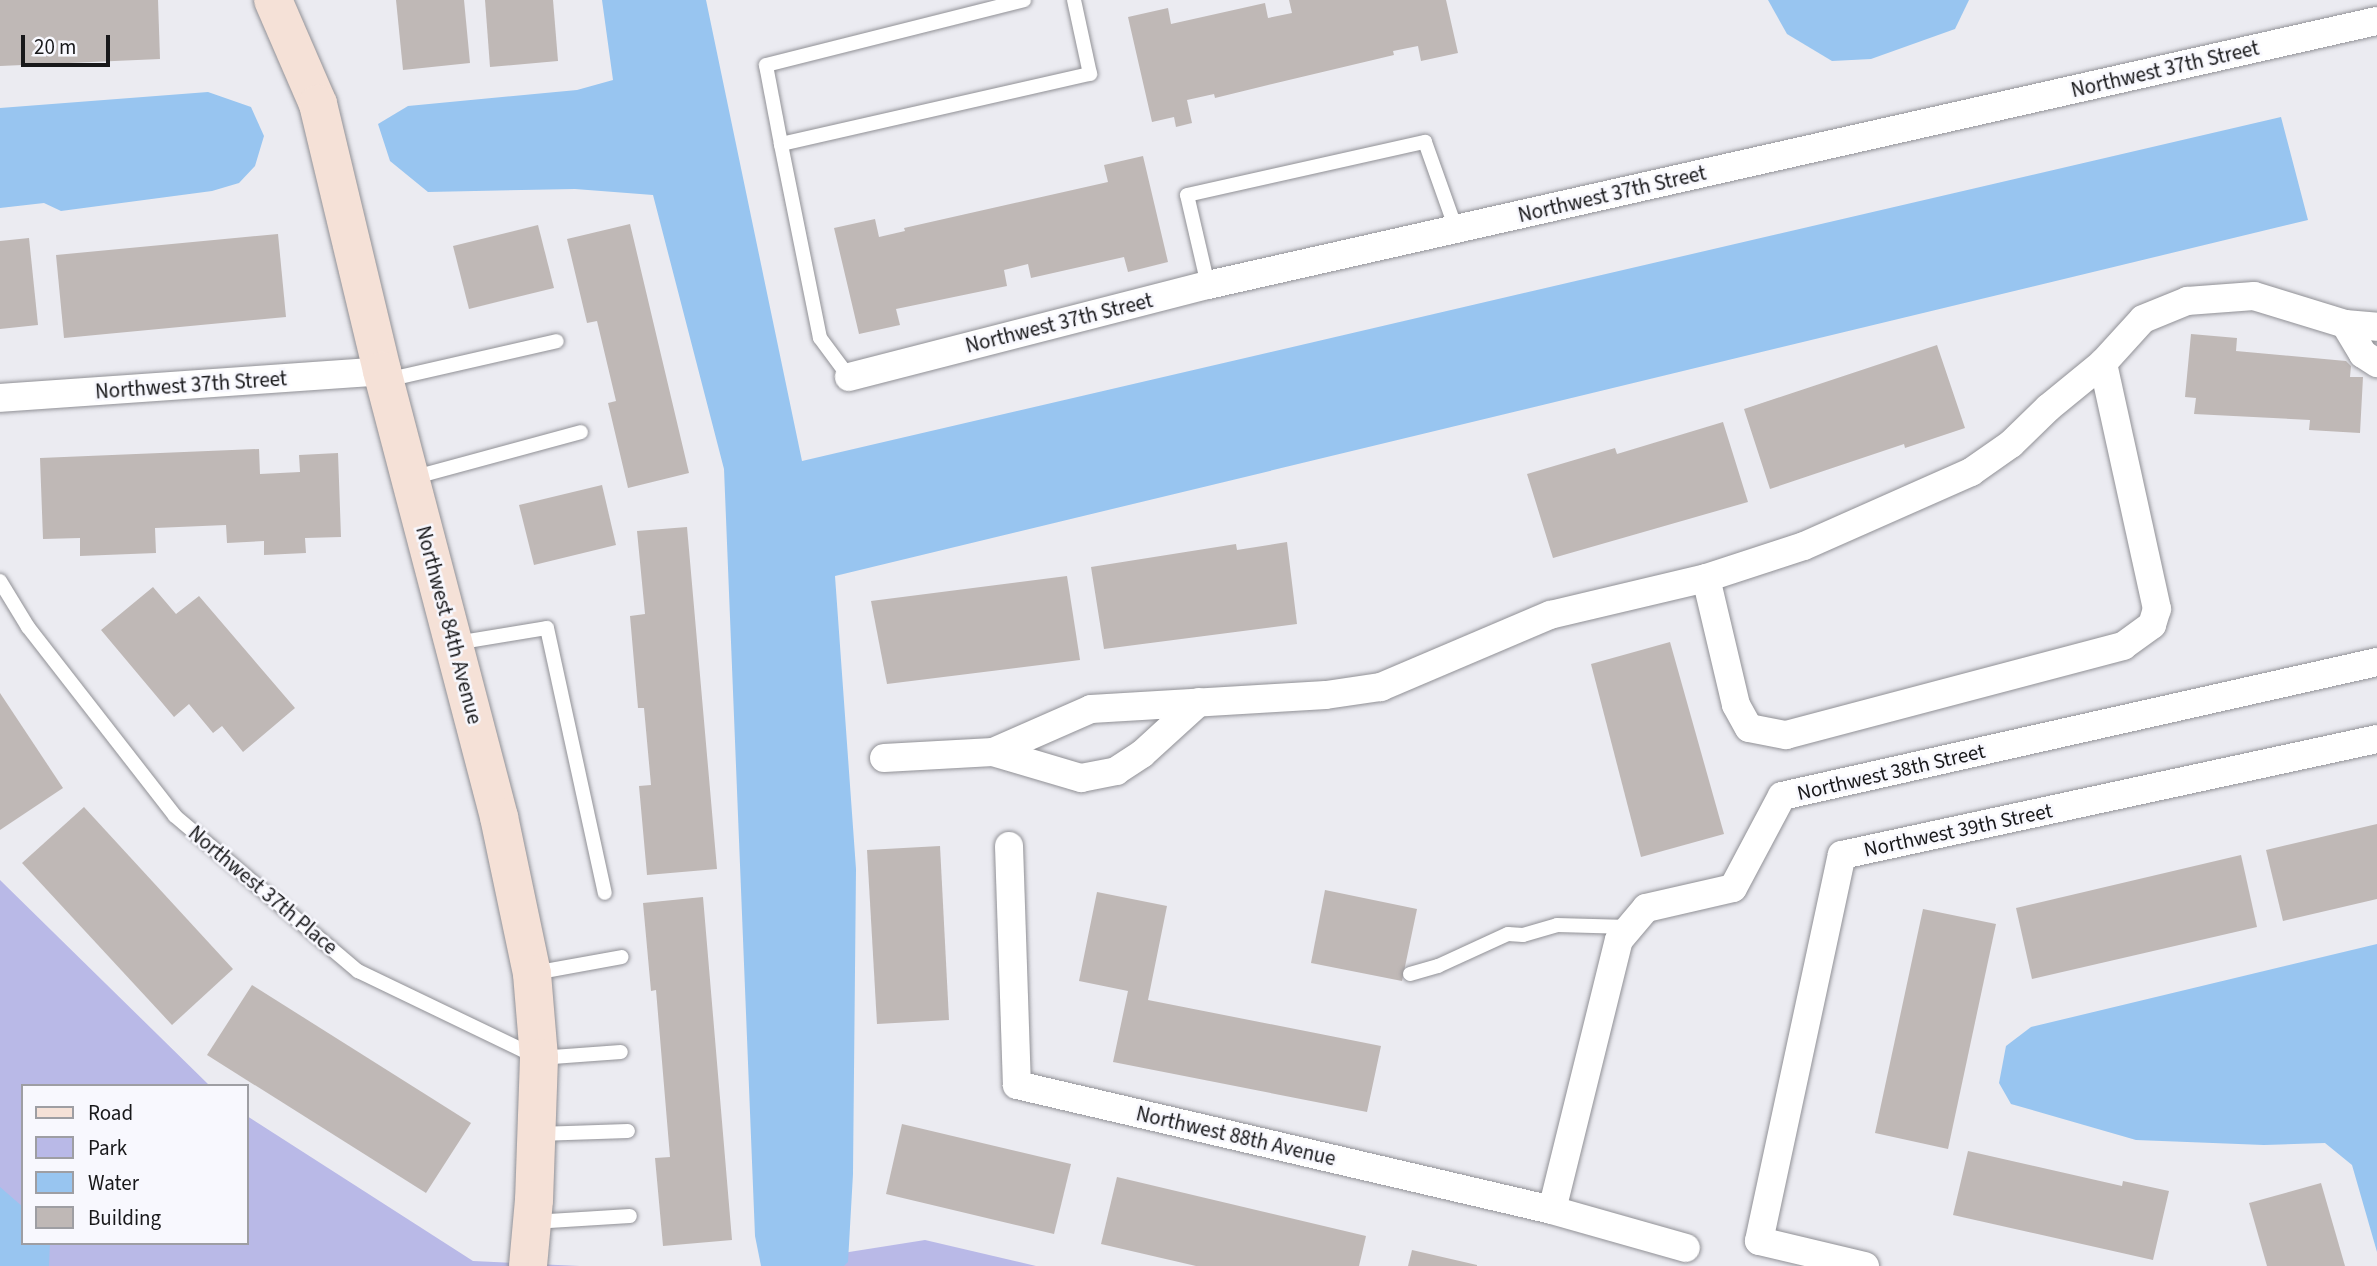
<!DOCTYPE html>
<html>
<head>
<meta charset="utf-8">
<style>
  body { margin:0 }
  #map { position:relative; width:2377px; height:1266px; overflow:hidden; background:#ebebf1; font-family:"Source Sans 3",sans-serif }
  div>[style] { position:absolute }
  .green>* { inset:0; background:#b9b9e7 }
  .water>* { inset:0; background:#98c5f0 }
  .building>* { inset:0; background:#bfb8b6 }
  .roads { filter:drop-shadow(0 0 2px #919196) drop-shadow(0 0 2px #919196) }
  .lane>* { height:14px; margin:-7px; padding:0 7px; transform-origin:7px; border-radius:7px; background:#fff }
  .street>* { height:28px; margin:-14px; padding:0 14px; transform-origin:14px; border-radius:14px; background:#fff }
  .secondary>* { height:38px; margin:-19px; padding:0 19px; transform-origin:19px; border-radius:19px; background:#f5e1d7 }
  span { translate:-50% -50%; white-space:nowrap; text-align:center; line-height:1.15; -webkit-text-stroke:5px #f8f8fe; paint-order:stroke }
  .street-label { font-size:21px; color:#18181a }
  .legend { position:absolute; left:21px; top:1084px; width:228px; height:161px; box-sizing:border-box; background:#f8f8fe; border:2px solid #9e9ea3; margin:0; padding:9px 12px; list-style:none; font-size:21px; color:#18181a }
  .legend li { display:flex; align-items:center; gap:14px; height:35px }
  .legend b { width:35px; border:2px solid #9e9ea3 }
  .scale { position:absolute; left:21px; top:35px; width:89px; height:32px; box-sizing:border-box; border:4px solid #18181a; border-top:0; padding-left:9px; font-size:21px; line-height:24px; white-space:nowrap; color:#18181a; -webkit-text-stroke:5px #f8f8fe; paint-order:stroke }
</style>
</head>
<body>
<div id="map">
  <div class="green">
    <div style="clip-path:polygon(0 880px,210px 1086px,23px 1086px,23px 1243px,247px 1243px,247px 1116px,473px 1261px,580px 1266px,0 1266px)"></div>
    <div style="clip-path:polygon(925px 1240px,1036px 1266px,761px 1266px)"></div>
  </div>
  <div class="water">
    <div style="clip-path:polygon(602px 0,706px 0,802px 461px,2281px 117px,2308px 220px,835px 576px,856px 869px,853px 1174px,848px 1262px,844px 1266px,761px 1266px,755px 1236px,724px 469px,653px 195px,575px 189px,428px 192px,390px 161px,378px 124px,408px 106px,577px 90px,613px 80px)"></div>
    <div style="clip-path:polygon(1768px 0,1969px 0,1955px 29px,1871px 59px,1832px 61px,1787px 34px)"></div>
    <div style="clip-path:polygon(208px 92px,251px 107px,264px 136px,255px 166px,239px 183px,212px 191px,61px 211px,44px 203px,0 208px,0 108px)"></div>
    <div style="clip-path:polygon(2377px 944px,2377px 1252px,2352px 1165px,2325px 1143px,2264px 1145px,2136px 1140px,2011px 1104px,1999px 1083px,2006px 1046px,2031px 1027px)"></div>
    <div style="clip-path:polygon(0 1187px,23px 1207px,23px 1243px,50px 1243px,49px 1266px,0 1266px)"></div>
  </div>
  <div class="building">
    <div style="clip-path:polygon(0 0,158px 0,160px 59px,0 66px)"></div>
    <div style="clip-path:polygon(396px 0,464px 0,470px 63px,403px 70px)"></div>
    <div style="clip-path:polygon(485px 0,553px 0,558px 61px,490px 67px)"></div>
    <div style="clip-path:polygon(1289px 0,1446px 0,1458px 53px,1421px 61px,1418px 46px,1393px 51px,1394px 55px,1264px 86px,1215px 98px,1214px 94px,1187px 100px,1192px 123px,1176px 127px,1174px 117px,1152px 122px,1128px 17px,1168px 8px,1171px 24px,1265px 3px,1268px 18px,1292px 13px)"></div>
    <div style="clip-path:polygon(1143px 156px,1168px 262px,1128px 272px,1124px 257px,1031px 278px,1028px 264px,1004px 270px,1007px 286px,896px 309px,900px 325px,859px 334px,834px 228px,875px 219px,879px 237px,905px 231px,904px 228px,1108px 182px,1104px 165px)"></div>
    <div style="clip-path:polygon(630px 224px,689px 473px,628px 488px,608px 403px,616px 401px,597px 321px,587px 323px,567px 239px)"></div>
    <div style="clip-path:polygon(538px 225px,554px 288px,469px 309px,453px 246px)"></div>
    <div style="clip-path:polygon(278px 234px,286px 317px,64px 338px,56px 255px)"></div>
    <div style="clip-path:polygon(29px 238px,38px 325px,0 329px,0 241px)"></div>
    <div style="clip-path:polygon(2191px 334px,2237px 338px,2236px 351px,2346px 361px,2351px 366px,2350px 377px,2363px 377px,2360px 433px,2309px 430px,2310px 420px,2194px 414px,2196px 398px,2185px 397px)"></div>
    <div style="clip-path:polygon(1937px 345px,1965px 428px,1905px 448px,1904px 444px,1770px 489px,1744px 409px)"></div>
    <div style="clip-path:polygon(1723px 422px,1748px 502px,1553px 558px,1527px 474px,1615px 448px,1617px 454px)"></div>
    <div style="clip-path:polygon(259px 449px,260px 474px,300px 472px,299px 455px,338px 453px,341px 537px,305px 538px,306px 553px,264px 555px,264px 541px,227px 543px,226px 525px,155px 528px,156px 553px,80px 556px,80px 538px,43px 539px,40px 458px)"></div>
    <div style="clip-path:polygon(602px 485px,616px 545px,534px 565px,519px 505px)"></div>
    <div style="clip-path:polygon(687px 527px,717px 869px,647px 875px,639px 786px,651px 785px,644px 708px,638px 708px,630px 616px,645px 614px,637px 531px)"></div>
    <div style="clip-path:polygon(1287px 542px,1297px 624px,1104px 649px,1091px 567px,1236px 544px,1237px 550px)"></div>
    <div style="clip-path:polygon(1067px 576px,1080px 660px,887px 684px,871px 601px)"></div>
    <div style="clip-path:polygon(153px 587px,176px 614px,199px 596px,295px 708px,243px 752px,222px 726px,213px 733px,189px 704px,174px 717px,101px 630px)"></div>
    <div style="clip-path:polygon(1670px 642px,1724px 834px,1641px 857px,1591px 664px)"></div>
    <div style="clip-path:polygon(0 693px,63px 788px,0 830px)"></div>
    <div style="clip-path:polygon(84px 807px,233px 969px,172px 1025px,22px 863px)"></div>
    <div style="clip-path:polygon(2377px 824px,2377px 899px,2283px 921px,2266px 850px)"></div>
    <div style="clip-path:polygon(940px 846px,949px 1020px,877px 1024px,867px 850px)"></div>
    <div style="clip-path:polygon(2241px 855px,2257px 927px,2032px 979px,2016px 908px)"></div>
    <div style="clip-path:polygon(1325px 890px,1417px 909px,1402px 981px,1311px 963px)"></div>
    <div style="clip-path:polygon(1097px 892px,1167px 906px,1148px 1000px,1381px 1046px,1367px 1112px,1113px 1062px,1128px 991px,1079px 981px)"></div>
    <div style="clip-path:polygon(703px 897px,732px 1240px,663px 1246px,655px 1158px,670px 1157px,656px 990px,651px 991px,643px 903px)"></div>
    <div style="clip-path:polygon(1923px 909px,1996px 924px,1948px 1149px,1875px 1133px)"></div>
    <div style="clip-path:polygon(252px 985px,471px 1123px,426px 1193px,207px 1055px)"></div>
    <div style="clip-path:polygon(902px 1124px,1071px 1164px,1054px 1234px,886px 1194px)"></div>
    <div style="clip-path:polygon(1968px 1151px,2122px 1186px,2123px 1181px,2169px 1191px,2153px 1260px,1953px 1215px)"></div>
    <div style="clip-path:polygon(1117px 1177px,1366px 1236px,1359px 1266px,1196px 1266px,1101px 1244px)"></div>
    <div style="clip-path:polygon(2321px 1183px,2345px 1266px,2267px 1266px,2249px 1203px)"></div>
    <div style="clip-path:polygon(1412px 1250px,1477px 1265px,1477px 1266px,1408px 1266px)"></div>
  </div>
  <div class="roads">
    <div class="lane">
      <div style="left:781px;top:144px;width:80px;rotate:-100.8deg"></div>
      <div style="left:766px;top:65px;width:266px;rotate:-14.1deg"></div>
      <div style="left:1208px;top:285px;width:92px;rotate:-103.1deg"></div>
      <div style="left:1187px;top:195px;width:244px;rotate:-12.6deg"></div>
      <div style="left:1425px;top:142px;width:92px;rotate:70.4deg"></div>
      <div style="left:849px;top:377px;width:49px;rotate:-126.6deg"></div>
      <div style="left:820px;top:338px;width:198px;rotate:-101.4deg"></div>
      <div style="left:781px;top:144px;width:317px;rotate:-12.8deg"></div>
      <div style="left:1090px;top:74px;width:76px;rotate:-102.2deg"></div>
      <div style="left:386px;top:380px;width:175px;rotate:-12.8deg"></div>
      <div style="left:412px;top:478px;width:175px;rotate:-15.2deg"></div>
      <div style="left:0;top:581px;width:54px;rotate:58.7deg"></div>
      <div style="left:28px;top:627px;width:239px;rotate:52.1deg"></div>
      <div style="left:175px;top:816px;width:240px;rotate:40.3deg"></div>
      <div style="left:358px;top:971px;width:201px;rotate:25.7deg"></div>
      <div style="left:539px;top:1058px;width:82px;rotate:-4.2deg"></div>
      <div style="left:456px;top:643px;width:92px;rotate:-9.4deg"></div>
      <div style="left:547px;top:628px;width:271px;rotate:77.7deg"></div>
      <div style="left:534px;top:973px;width:89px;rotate:-10.3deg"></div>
      <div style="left:1410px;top:974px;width:29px;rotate:-16deg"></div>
      <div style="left:1438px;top:966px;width:77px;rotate:-24.6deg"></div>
      <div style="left:1508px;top:934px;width:15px;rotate:4deg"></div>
      <div style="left:1523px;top:935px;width:35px;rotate:-16deg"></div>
      <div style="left:1557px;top:925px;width:72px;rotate:1.6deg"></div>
      <div style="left:538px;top:1134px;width:90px;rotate:-1.9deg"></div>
      <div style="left:533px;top:1222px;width:97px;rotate:-3.5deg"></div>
    </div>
    <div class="street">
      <div style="left:2345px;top:324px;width:35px;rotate:59deg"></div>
      <div style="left:2363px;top:354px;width:17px;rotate:33deg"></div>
      <div style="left:849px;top:377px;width:371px;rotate:-14.4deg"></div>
      <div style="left:1208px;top:285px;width:1198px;rotate:-12.73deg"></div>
      <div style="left:0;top:398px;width:383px;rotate:-4deg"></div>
      <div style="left:1706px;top:578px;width:130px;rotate:76.7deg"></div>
      <div style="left:1736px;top:705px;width:26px;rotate:61deg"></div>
      <div style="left:1749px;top:728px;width:38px;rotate:11deg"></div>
      <div style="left:1786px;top:735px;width:349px;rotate:-14.8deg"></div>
      <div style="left:2123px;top:646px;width:36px;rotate:-36deg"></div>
      <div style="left:2152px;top:625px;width:17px;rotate:-73deg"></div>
      <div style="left:2157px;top:609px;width:252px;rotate:-102.4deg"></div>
      <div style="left:993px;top:752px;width:92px;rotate:16.5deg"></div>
      <div style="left:1081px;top:778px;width:36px;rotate:-11deg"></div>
      <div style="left:1116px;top:771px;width:31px;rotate:-33deg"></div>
      <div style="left:1142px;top:754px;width:77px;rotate:-42.4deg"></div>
      <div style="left:884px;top:758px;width:109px;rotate:-3.2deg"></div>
      <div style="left:993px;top:752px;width:107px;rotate:-23.7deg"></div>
      <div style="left:1091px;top:709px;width:235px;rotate:-3.4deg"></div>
      <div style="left:1326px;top:695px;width:56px;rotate:-8.3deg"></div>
      <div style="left:1381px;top:687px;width:184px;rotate:-23.1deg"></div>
      <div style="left:1550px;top:615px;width:160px;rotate:-13.3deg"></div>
      <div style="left:1706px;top:578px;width:103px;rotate:-18.1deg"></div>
      <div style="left:1804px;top:546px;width:183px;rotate:-23.9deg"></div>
      <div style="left:1971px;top:472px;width:49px;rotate:-35deg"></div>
      <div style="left:2011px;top:444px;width:52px;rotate:-44.2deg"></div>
      <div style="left:2048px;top:408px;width:71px;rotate:-39.3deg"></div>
      <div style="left:2103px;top:363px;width:59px;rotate:-47.7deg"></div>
      <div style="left:2143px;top:319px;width:48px;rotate:-22.2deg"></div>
      <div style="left:2187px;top:301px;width:67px;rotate:-4.3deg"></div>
      <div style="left:2254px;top:296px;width:95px;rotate:17.1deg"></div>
      <div style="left:2345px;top:324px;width:32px;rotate:5deg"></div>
      <div style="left:1009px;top:846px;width:239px;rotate:88.1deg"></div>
      <div style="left:1017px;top:1085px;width:549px;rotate:13.15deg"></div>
      <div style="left:1552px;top:1210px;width:139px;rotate:15.8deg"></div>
      <div style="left:1552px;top:1210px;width:278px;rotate:-76.1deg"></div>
      <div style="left:1619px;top:940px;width:42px;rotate:-49.8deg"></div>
      <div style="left:1646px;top:908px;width:89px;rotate:-12.9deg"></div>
      <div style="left:1733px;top:888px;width:104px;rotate:-62deg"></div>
      <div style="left:1782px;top:796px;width:610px;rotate:-12.69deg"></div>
      <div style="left:1865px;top:1266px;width:109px;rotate:-166.7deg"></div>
      <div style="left:1759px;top:1241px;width:395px;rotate:-77.9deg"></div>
      <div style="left:1842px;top:855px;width:547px;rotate:-12.23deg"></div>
    </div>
    <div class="secondary">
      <div style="left:273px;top:0;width:113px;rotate:66.6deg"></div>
      <div style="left:318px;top:104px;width:275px;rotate:76.5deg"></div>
      <div style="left:382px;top:371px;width:461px;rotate:75.3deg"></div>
      <div style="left:499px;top:817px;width:160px;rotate:78.1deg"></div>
      <div style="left:532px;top:974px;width:84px;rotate:85.2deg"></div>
      <div style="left:539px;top:1058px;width:142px;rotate:92deg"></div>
      <div style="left:534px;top:1200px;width:66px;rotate:95.2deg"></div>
    </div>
  </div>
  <div class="street-label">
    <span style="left:2165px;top:69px;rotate:-13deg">Northwest 37th Street</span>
    <span style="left:1612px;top:194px;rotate:-13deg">Northwest 37th Street</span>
    <span style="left:1059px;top:323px;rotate:-14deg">Northwest 37th Street</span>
    <span style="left:191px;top:385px;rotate:-4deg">Northwest 37th Street</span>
    <span style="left:449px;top:625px;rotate:75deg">Northwest 84th Avenue</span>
    <span style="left:1891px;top:772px;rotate:-13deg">Northwest 38th Street</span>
    <span style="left:1958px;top:830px;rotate:-12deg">Northwest 39th Street</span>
    <span style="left:263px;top:890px;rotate:40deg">Northwest 37th Place</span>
    <span style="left:1236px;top:1136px;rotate:13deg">Northwest 88th Avenue</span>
  </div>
  <ul class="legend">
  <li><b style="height:9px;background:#f5e1d7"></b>Road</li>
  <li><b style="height:19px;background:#b9b9e7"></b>Park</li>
  <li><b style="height:19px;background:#98c5f0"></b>Water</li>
  <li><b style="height:19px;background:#bfb8b6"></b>Building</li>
  </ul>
  <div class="scale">20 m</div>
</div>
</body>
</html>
